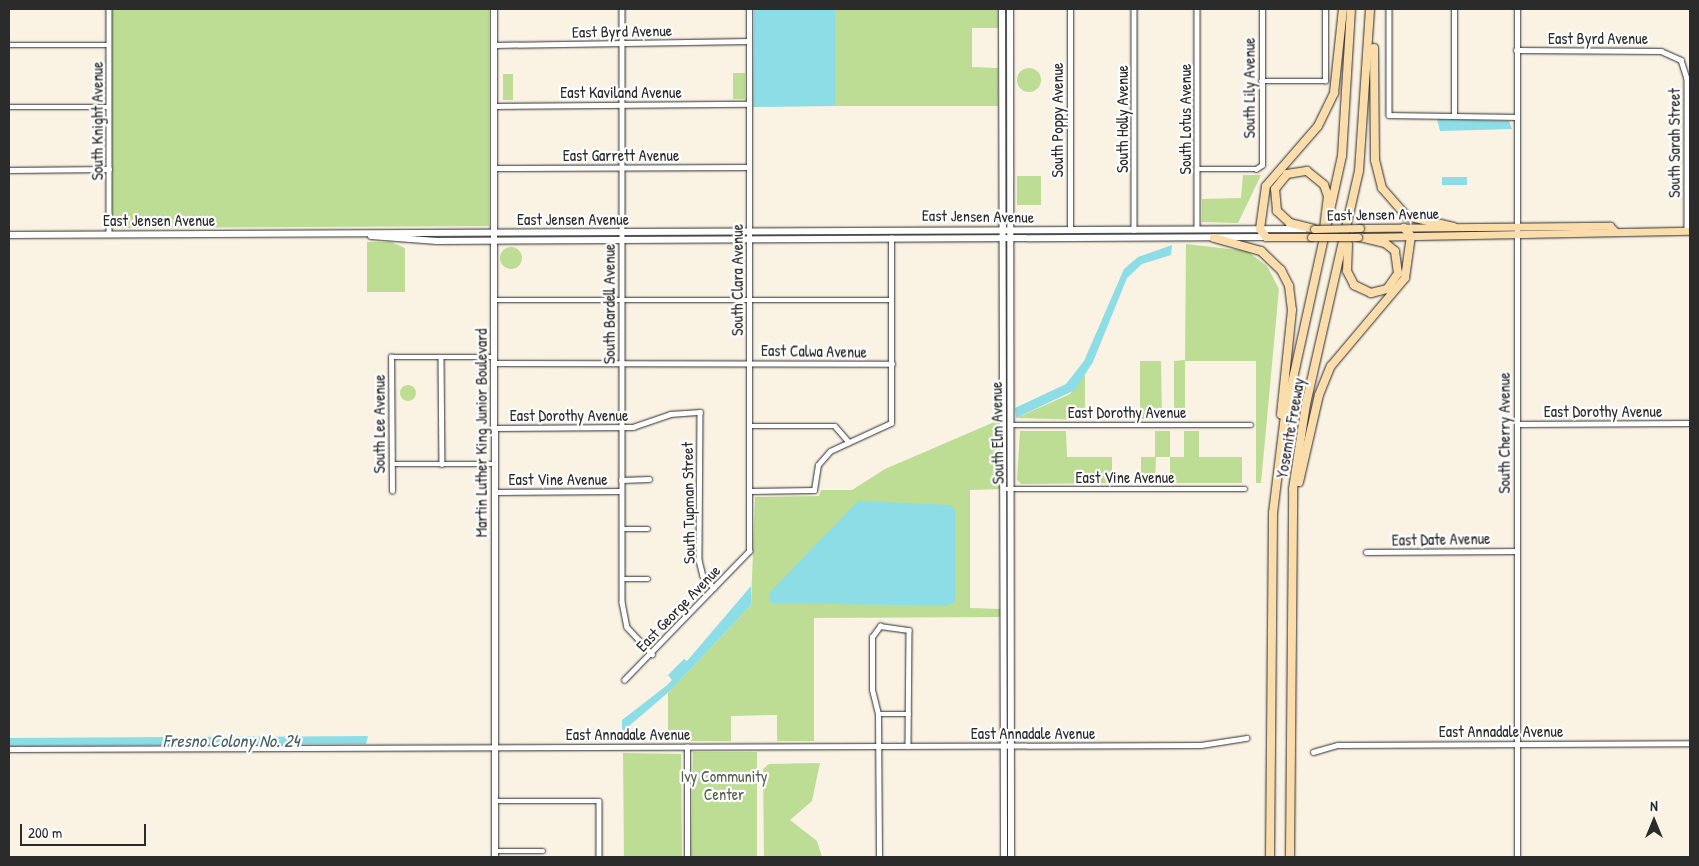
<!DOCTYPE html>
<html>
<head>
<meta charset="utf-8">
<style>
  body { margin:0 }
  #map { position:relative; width:1699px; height:866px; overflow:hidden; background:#faf2e3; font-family:"Patrick Hand",sans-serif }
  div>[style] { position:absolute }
  .green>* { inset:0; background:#bddd95 }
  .round { border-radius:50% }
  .water>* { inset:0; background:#8ddde7 }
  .roads { filter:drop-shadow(0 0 1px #2b2b2b) drop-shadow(0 0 1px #2b2b2b) }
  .street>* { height:4.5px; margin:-2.25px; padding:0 2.25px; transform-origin:2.25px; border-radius:2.25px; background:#fff }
  .secondary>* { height:6px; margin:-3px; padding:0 3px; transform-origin:3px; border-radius:3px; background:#fff }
  .primary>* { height:7px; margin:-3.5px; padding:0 3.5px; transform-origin:3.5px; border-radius:3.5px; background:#faddab }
  .highway>* { height:8px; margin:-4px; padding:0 4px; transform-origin:4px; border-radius:4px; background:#faddab }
  .bridges { filter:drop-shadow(0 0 1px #2b2b2b) drop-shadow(0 0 1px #2b2b2b) }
  .primary-bridge>* { height:7px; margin:-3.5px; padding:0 3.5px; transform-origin:3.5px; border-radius:3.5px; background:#faddab }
  span { translate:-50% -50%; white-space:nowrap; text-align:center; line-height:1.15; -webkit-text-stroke:4.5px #fff; paint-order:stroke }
  .street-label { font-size:16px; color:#2b2b2b }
  .park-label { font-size:16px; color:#57604b }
  .water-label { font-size:18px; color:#486063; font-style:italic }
  .frame { position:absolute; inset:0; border:10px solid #2b2b2b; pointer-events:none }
  .north { position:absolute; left:1629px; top:796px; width:50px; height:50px; -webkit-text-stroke:4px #fff; paint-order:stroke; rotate:0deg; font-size:14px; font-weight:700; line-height:20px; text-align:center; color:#2b2b2b }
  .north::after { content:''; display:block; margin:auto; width:18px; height:22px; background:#2b2b2b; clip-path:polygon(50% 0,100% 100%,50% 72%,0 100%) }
  .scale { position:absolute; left:20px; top:824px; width:126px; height:22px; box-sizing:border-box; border:2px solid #2b2b2b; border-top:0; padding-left:6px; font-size:15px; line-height:18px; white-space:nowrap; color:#2b2b2b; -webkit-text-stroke:4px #fff; paint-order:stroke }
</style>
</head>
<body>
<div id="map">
  <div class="green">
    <div style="clip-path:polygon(111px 9px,489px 9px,489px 226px,115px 228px,112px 224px)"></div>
    <div style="clip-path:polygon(835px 9px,998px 9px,998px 28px,972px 28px,972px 67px,998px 68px,998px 106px,835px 106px)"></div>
    <div class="round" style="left:1017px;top:68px;width:24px;height:24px"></div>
    <div style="clip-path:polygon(733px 73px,745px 73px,745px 99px,733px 99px)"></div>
    <div style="clip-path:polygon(503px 74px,513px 74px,513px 100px,503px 100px)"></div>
    <div style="clip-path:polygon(1243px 175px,1261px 175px,1238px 223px,1202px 222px,1202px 199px,1241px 198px)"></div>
    <div style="clip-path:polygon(1017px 176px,1041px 176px,1041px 205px,1017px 205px)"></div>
    <div style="clip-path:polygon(367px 242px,391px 242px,405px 248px,405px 292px,367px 292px)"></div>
    <div style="clip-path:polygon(1186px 244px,1247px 251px,1267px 266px,1279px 289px,1261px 483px,1256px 483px,1256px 361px,1185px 361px,1185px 419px,1174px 419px,1174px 361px,1185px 360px)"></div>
    <div class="round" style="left:500px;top:247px;width:22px;height:22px"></div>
    <div style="clip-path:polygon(1140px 361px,1161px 361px,1162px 419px,1140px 419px)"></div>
    <div style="clip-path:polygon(1085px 375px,1085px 420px,1016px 418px,1070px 394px)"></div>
    <div class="round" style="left:400px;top:385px;width:16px;height:16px"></div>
    <div style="clip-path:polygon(999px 420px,1001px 489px,970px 490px,970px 608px,1001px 609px,1001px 617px,814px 618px,814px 741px,777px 741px,777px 715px,731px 716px,731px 741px,668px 741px,668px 693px,751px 605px,755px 497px,819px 496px,821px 490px,852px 490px,885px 469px)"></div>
    <div style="clip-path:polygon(1020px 431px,1066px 431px,1067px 457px,1112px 457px,1112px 483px,1021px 484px,1017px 480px)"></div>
    <div style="clip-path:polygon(1155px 431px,1170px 431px,1170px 457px,1184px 457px,1184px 431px,1199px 431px,1199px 457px,1242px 457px,1242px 483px,1170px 483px,1170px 457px,1156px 457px,1155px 483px,1141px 483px,1141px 457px,1155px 457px)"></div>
    <div style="clip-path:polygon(693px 752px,757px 752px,757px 857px,691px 857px)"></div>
    <div style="clip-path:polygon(623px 753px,681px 754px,682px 857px,624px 857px)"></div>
    <div style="clip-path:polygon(820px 763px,812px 801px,790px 820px,817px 841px,822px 857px,764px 857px,763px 769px,769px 764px)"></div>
  </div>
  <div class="water">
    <div style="clip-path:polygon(754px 9px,835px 9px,835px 106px,753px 107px)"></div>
    <div style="clip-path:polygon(1437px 119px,1509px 121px,1512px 129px,1440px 131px)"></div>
    <div style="clip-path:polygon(1442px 177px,1467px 177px,1467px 185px,1442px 185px)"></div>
    <div style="clip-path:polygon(1172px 245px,1171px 255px,1142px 264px,1127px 278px,1093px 362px,1075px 390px,1016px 418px,1015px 408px,1066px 384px,1084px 361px,1124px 269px,1138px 257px)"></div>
    <div style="clip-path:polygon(858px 501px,951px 505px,955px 511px,955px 602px,948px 606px,770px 603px,769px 593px)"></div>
    <div style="clip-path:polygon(751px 586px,751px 605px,671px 690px,622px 732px,622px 720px,666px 686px,672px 680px,668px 675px,684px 659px,687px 661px)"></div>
    <div style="clip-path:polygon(368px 736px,366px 744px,9px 746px,9px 738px)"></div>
  </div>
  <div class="roads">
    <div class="street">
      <div style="left:109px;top:9px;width:225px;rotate:90deg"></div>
      <div style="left:622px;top:9px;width:593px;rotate:90deg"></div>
      <div style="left:622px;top:602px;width:25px;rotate:79deg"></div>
      <div style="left:627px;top:627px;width:37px;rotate:47deg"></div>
      <div style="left:1134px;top:9px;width:221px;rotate:90deg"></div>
      <div style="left:1197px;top:9px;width:220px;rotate:90deg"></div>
      <div style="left:1389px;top:9px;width:106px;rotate:90deg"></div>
      <div style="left:1389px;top:115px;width:128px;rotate:0.9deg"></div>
      <div style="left:9px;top:45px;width:100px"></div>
      <div style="left:494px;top:45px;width:255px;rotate:-0.9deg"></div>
      <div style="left:1516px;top:50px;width:145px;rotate:0.4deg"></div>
      <div style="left:1661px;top:51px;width:22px;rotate:24deg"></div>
      <div style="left:1681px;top:60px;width:19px;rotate:72deg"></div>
      <div style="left:1687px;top:78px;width:153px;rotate:90deg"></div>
      <div style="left:1261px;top:81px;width:64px"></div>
      <div style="left:1325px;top:81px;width:72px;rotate:-90deg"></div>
      <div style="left:494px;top:106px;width:254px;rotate:-0.5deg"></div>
      <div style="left:9px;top:107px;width:100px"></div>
      <div style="left:1454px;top:115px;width:106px;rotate:-90deg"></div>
      <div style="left:494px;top:168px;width:254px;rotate:-0.2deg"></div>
      <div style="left:1197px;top:169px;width:59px"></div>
      <div style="left:1256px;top:169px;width:7px;rotate:-34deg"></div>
      <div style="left:1262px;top:165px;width:156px;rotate:-90deg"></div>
      <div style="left:9px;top:170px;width:100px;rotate:-0.6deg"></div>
      <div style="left:1070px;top:230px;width:221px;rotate:-90deg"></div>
      <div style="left:495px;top:300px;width:395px"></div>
      <div style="left:441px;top:357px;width:107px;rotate:89.5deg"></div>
      <div style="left:495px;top:363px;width:397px;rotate:0.1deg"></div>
      <div style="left:1517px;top:424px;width:173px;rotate:-0.3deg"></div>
      <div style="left:1010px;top:425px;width:241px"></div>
      <div style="left:750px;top:426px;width:85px"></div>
      <div style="left:835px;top:426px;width:21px;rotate:49deg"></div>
      <div style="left:495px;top:428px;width:138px;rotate:-0.4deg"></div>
      <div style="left:633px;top:427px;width:39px;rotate:-19deg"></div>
      <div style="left:670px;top:414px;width:30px;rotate:-4deg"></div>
      <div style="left:700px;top:412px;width:148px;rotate:90.4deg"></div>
      <div style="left:699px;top:560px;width:16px;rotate:76deg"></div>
      <div style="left:703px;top:576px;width:16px;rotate:47deg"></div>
      <div style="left:392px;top:464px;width:103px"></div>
      <div style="left:621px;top:480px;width:28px;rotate:-2deg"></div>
      <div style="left:1004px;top:489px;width:241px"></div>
      <div style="left:392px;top:491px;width:134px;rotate:-90.4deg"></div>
      <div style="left:391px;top:357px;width:104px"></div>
      <div style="left:749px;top:491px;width:65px;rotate:-0.9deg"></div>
      <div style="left:814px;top:490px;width:25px;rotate:-81deg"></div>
      <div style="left:818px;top:465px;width:18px;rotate:-49deg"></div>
      <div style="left:830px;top:451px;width:67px;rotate:-24.7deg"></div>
      <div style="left:891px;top:423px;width:185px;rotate:-90deg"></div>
      <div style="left:495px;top:492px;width:126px;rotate:-0.5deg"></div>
      <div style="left:622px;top:529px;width:26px"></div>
      <div style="left:1366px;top:552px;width:151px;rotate:-0.4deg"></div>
      <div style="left:622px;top:579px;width:26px"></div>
      <div style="left:624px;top:680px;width:180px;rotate:-45.9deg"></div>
      <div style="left:749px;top:551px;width:542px;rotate:-90deg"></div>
      <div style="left:878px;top:714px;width:31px"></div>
      <div style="left:9px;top:749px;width:1192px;rotate:-0.19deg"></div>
      <div style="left:1201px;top:745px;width:46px;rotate:-8.8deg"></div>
      <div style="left:1313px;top:752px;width:26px;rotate:-16deg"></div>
      <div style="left:1338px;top:745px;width:352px;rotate:-0.3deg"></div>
      <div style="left:495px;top:801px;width:104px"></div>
      <div style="left:599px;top:801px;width:56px;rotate:90deg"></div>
      <div style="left:495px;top:851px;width:48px"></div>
      <div style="left:687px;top:857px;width:110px;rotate:-90deg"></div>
      <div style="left:879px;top:857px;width:143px;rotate:-90.4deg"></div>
      <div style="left:878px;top:714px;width:25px;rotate:-104deg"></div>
      <div style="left:872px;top:690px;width:53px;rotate:-90deg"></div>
      <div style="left:872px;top:637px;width:14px;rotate:-54deg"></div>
      <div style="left:880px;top:626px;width:29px;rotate:8deg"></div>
      <div style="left:909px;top:630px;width:116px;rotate:90.5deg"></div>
      <div style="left:1517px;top:857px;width:848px;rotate:-90deg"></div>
    </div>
    <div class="secondary">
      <div style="left:494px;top:9px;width:848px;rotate:89.93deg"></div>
      <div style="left:1002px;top:9px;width:848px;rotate:89.86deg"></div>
      <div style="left:1010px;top:9px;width:848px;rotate:89.93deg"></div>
      <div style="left:9px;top:235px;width:1296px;rotate:-0.27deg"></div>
      <div style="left:371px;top:236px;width:66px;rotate:4.3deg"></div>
      <div style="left:437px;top:241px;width:829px;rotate:-0.28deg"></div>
    </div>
    <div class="primary">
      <div style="left:1360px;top:228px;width:250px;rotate:-0.5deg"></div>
      <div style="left:1610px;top:226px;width:7px;rotate:45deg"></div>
      <div style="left:1266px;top:237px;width:45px"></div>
      <div style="left:1365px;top:237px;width:325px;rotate:-1.1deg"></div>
    </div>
    <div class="highway">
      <div style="left:1374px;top:48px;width:112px;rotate:89.5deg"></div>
      <div style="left:1375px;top:160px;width:29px;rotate:76deg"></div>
      <div style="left:1382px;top:188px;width:37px;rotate:49deg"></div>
      <div style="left:1406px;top:216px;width:49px;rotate:12.9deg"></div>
      <div style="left:1314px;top:229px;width:25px;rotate:-166deg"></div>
      <div style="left:1290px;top:223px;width:18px;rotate:-137deg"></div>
      <div style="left:1277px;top:211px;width:22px;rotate:-95deg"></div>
      <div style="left:1275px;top:189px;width:19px;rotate:-51deg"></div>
      <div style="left:1287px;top:174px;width:20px;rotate:-9deg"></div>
      <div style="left:1307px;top:171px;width:22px;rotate:39deg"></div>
      <div style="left:1324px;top:185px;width:12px;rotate:70deg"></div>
      <div style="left:1328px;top:196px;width:32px;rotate:97deg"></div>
      <div style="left:1266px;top:237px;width:10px;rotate:-127deg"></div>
      <div style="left:1260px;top:229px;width:43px;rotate:-82.1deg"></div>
      <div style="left:1266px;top:186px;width:79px;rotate:-49.1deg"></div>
      <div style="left:1318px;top:126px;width:37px;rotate:-64deg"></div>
      <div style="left:1334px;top:93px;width:84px;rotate:-83.9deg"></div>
      <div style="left:1214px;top:238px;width:49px;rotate:15.5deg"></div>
      <div style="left:1261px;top:251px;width:28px;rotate:44deg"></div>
      <div style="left:1281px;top:270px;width:18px;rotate:63deg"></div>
      <div style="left:1289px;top:286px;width:24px;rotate:83deg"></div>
      <div style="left:1292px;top:310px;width:105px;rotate:96deg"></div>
      <div style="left:1348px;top:244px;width:27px;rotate:92deg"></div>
      <div style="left:1347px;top:271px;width:16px;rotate:63deg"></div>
      <div style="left:1354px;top:285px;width:19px;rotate:25deg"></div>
      <div style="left:1371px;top:293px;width:16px;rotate:-14deg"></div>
      <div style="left:1387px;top:289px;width:19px;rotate:-55deg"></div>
      <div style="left:1398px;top:273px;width:22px;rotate:-98deg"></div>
      <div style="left:1395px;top:251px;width:13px;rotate:-141deg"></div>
      <div style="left:1385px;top:243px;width:28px;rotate:-167deg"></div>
      <div style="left:1299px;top:482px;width:89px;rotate:-77.1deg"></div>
      <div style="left:1319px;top:395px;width:31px;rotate:-68deg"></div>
      <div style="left:1331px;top:366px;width:115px;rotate:-49.9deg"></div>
      <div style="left:1405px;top:278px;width:42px;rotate:-81.9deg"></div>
      <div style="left:1411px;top:236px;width:11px;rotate:-131deg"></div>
      <div style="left:1270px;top:857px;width:344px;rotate:-89.5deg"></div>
      <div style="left:1273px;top:513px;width:99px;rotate:-83deg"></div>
      <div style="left:1285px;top:415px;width:265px;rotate:-77.6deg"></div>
      <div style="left:1342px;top:156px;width:147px;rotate:-86.5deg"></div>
      <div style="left:1290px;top:857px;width:368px;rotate:-89.5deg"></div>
      <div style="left:1293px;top:489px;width:86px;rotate:-81.3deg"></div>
      <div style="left:1306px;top:404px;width:239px;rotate:-77.2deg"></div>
      <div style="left:1359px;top:171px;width:162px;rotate:-86.1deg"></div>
    </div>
  </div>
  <div class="bridges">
    <div class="primary-bridge">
      <div style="left:1314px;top:229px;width:46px;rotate:-1.2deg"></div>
      <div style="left:1311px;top:237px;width:47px"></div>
    </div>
  </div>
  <div class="street-label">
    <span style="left:622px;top:31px;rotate:-1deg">East Byrd Avenue</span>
    <span style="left:1598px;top:38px">East Byrd Avenue</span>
    <span style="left:1249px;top:88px;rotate:-90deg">South Lily Avenue</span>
    <span style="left:621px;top:92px">East Kaviland Avenue</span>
    <span style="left:1122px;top:119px;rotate:-90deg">South Holly Avenue</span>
    <span style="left:1185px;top:119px;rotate:-90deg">South Lotus Avenue</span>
    <span style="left:1057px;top:120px;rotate:-90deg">South Poppy Avenue</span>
    <span style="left:97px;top:121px;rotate:-90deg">South Knight Avenue</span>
    <span style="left:1674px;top:143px;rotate:-90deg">South Sarah Street</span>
    <span style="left:621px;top:155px">East Garrett Avenue</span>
    <span style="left:1383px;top:214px;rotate:-1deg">East Jensen Avenue</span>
    <span style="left:978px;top:216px;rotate:1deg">East Jensen Avenue</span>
    <span style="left:573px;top:219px">East Jensen Avenue</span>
    <span style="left:159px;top:220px">East Jensen Avenue</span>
    <span style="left:737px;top:280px;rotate:-90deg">South Clara Avenue</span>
    <span style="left:609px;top:304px;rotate:-90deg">South Bardell Avenue</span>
    <span style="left:814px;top:351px;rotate:1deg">East Calwa Avenue</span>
    <span style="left:1603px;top:411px">East Dorothy Avenue</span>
    <span style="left:1127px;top:412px">East Dorothy Avenue</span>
    <span style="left:569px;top:415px">East Dorothy Avenue</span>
    <span style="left:379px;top:424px;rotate:-90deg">South Lee Avenue</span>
    <span style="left:1290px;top:428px;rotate:-80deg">Yosemite Freeway</span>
    <span style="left:481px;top:433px;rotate:-90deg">Martin Luther King Junior Boulevard</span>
    <span style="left:997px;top:433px;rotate:-91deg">South Elm Avenue</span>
    <span style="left:1504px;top:433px;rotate:-90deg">South Cherry Avenue</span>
    <span style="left:1125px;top:477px">East Vine Avenue</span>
    <span style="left:558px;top:479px">East Vine Avenue</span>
    <span style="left:688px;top:503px;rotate:-91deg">South Tupman Street</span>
    <span style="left:1441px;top:539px;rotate:-1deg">East Date Avenue</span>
    <span style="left:678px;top:608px;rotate:-46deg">East George Avenue</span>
    <span style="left:1501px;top:731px">East Annadale Avenue</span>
    <span style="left:1033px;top:733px">East Annadale Avenue</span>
    <span style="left:628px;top:734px">East Annadale Avenue</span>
  </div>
  <div class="park-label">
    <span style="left:724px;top:785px">Ivy Community<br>Center</span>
  </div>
  <div class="water-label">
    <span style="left:231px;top:741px">Fresno Colony No. 24</span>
  </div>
  <div class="frame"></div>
  <div class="north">N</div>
  <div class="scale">200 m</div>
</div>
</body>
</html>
